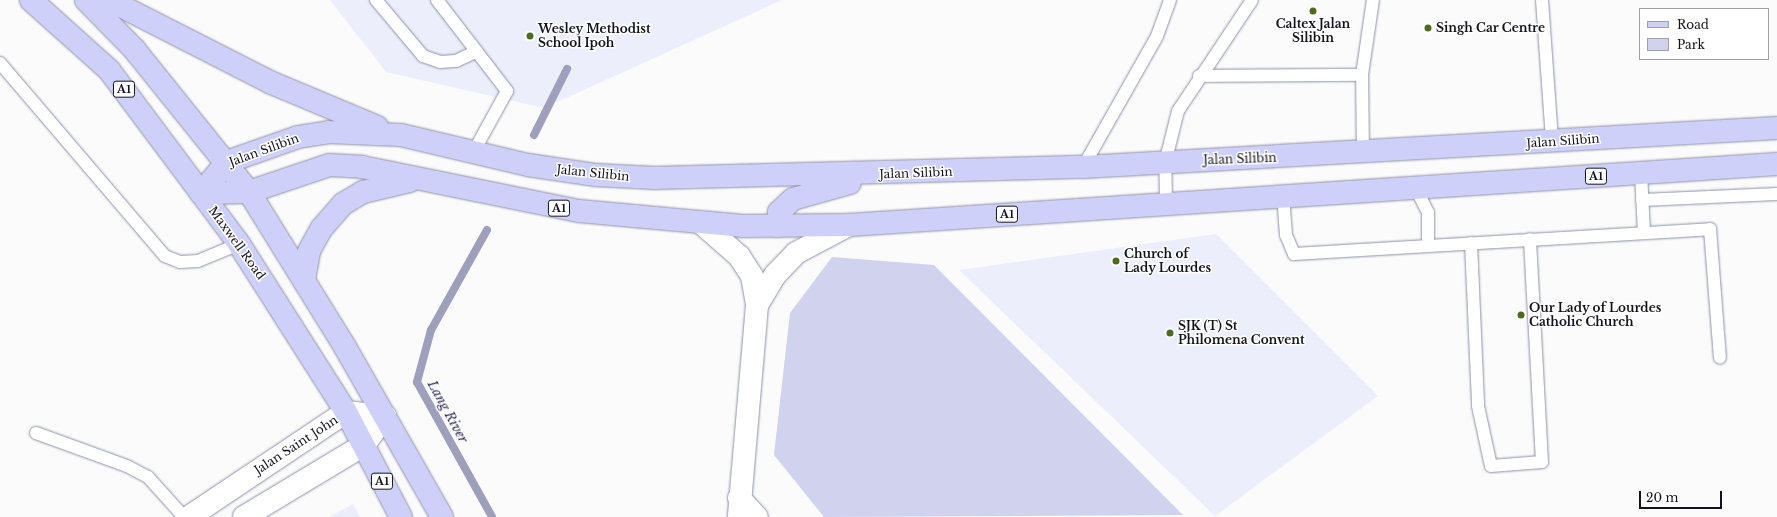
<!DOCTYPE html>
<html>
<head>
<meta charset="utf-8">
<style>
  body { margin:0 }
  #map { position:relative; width:1777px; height:517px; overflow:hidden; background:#fbfbfb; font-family:"Libre Baskerville",serif }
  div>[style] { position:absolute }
  .built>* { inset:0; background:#edeefc }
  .green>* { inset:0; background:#d0d2ee }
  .stream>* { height:8px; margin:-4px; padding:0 4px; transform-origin:4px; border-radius:4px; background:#9d9fbb }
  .roads { filter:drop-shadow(0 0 1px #8e90a8) drop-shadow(0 0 1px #8e90a8) }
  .lane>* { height:12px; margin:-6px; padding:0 6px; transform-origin:6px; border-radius:6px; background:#fff }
  .street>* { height:22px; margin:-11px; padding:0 11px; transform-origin:11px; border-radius:11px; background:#fff }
  .secondary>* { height:22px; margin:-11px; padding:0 11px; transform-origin:11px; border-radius:11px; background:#fff }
  .primary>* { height:22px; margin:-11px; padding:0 11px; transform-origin:11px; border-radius:11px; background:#cfd0f9 }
  .dots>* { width:11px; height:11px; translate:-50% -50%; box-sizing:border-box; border:2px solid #fff; border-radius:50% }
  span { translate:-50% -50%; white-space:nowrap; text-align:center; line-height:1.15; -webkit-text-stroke:3px #fff; paint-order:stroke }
  .shield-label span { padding:1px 3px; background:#fff; border:1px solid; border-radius:3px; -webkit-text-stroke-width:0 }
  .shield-label { font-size:11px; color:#13131c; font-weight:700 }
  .poi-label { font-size:12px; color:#13131c; font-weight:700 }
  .left { translate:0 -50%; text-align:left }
  .street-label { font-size:12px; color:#13131c }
  .water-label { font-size:13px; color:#28274f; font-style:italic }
  .legend { position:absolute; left:1639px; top:8px; width:130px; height:52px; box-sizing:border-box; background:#fff; border:1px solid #a1a1a4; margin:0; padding:5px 7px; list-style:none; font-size:12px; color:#13131c }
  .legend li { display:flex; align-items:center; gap:8px; height:20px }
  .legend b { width:20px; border:1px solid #a1a1a4 }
  .scale { position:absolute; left:1639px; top:491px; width:83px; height:18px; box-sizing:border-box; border:2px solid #13131c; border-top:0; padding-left:5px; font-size:12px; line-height:14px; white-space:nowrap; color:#13131c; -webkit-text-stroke:3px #fff; paint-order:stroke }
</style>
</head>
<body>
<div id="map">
  <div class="built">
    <div style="clip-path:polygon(330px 0,782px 0,544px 108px,386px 72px)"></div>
    <div style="clip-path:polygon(1216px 234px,1378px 396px,1215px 516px,959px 270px)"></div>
    <div style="clip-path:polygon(353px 504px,360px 517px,329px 517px)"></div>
  </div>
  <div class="green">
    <div style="clip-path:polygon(832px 257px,934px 265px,1183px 515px,824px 517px,774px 455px,790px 313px)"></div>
  </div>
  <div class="stream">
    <div style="left:534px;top:135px;width:74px;rotate:-63.4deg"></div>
    <div style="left:487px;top:230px;width:115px;rotate:119.2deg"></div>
    <div style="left:431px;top:330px;width:54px;rotate:105.1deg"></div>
    <div style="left:417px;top:382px;width:154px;rotate:60.9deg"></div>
  </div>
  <div class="roads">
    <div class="lane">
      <div style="left:376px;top:0;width:73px;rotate:50deg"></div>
      <div style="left:423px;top:56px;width:18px;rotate:19deg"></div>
      <div style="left:440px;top:62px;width:16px;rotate:-4deg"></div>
      <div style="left:456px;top:61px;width:23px;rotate:-25deg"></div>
      <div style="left:437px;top:0;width:115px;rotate:52.4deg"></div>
      <div style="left:507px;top:91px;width:68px;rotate:118.8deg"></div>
      <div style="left:1542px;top:0;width:141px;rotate:85.9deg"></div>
      <div style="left:0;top:63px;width:254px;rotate:49.5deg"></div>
      <div style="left:165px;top:256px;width:16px;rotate:22deg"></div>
      <div style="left:180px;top:262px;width:18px;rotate:-3deg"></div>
      <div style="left:198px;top:261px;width:44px;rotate:-22.5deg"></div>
      <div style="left:1199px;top:76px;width:163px;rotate:-0.4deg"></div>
      <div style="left:1363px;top:153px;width:78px;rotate:-90.7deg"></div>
      <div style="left:1362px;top:75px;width:76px;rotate:-81.7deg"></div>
      <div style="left:1083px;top:167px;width:150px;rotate:-60.5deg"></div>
      <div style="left:1157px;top:36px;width:38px;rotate:-70deg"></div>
      <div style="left:1641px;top:173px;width:59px;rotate:87.1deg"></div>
      <div style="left:1415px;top:187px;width:29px;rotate:63deg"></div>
      <div style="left:1428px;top:213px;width:32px;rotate:90deg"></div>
      <div style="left:1283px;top:195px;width:40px;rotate:85.7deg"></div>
      <div style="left:1286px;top:235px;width:21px;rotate:67deg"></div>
      <div style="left:1294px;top:254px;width:417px;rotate:-3.4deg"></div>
      <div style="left:1710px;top:229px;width:129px;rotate:85.6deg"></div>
      <div style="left:1642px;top:200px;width:135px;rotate:-2.5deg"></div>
      <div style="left:1166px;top:202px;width:39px;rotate:-91deg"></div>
      <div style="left:1165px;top:163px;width:54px;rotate:-76deg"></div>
      <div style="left:1178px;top:111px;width:133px;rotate:-56.3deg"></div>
      <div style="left:1471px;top:243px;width:163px;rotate:87.5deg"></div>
      <div style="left:1478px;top:406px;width:61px;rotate:77.8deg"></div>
      <div style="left:1491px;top:466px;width:51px;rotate:-4.5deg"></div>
      <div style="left:1542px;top:462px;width:223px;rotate:-93.1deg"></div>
      <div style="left:36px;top:433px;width:97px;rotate:19.9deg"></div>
      <div style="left:127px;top:466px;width:24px;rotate:28deg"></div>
      <div style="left:148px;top:477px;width:54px;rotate:48deg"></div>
    </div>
    <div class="street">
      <div style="left:700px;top:222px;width:52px;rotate:41.1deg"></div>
      <div style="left:739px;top:256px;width:24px;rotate:57deg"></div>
      <div style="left:752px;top:276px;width:29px;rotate:80deg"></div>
      <div style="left:757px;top:305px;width:213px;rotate:94.9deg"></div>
      <div style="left:757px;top:305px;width:35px;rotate:-59deg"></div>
      <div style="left:775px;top:275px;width:30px;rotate:-46deg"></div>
      <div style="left:796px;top:253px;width:60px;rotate:-27.8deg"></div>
      <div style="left:739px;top:498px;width:26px;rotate:47deg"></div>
    </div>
    <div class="secondary">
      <div style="left:189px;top:517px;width:189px;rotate:-33.8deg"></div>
      <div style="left:346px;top:412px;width:39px;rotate:6deg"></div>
      <div style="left:244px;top:517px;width:140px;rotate:-31deg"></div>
      <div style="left:364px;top:445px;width:36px;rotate:-54deg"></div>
    </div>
    <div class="primary">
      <div style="left:31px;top:0;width:105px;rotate:41.9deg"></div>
      <div style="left:109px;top:70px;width:217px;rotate:53.2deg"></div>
      <div style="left:239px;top:244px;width:199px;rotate:57.5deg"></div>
      <div style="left:346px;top:412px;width:119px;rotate:62.4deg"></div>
      <div style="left:86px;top:0;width:69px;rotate:45.6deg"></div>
      <div style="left:134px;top:49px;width:184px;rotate:51.2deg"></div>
      <div style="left:249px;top:192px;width:182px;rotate:58.2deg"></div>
      <div style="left:345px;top:347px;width:196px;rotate:60.3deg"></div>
      <div style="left:109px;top:0;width:183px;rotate:27deg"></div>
      <div style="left:272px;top:83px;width:114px;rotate:22.7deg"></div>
      <div style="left:201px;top:193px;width:40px;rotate:-50deg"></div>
      <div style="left:227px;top:162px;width:75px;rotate:-19.4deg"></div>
      <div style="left:298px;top:137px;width:30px;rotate:-9deg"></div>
      <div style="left:328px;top:132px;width:73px;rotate:2.4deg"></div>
      <div style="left:401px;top:135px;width:130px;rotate:13.3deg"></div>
      <div style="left:528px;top:165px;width:69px;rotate:8.4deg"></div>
      <div style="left:596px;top:175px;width:59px;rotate:2.9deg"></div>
      <div style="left:655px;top:178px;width:428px;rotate:-1.5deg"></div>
      <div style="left:1083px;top:167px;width:695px;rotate:-3.22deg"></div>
      <div style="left:201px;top:193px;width:48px;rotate:-1.2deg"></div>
      <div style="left:249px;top:192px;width:84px;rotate:-18.6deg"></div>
      <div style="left:329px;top:165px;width:33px;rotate:3deg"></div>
      <div style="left:362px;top:167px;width:221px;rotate:11.5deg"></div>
      <div style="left:579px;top:211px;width:165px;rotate:5.2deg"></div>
      <div style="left:743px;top:226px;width:106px;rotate:-0.5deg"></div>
      <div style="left:849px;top:225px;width:930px;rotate:-3.76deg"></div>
      <div style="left:778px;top:226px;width:14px;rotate:-86deg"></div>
      <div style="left:779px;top:212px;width:19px;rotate:-43deg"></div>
      <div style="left:793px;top:199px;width:59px;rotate:-15.7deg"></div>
      <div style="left:304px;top:280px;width:29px;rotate:-80deg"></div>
      <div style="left:309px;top:251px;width:26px;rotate:-61deg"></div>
      <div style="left:322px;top:228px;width:32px;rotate:-49deg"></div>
      <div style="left:343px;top:204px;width:23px;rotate:-31deg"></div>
      <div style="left:363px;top:192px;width:48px;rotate:-13.2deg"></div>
    </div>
  </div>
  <div class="dots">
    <div style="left:1313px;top:11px;background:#4d6b20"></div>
    <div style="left:1428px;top:28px;background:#4d6b20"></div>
    <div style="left:530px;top:36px;background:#4d6b20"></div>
    <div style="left:1116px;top:261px;background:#4d6b20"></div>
    <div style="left:1521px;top:315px;background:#4d6b20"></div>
    <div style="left:1170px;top:333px;background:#4d6b20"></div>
  </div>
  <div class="shield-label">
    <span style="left:124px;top:89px">A1</span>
    <span style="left:1596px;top:176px">A1</span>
    <span style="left:559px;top:208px">A1</span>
    <span style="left:1007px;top:214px">A1</span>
    <span style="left:382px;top:481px">A1</span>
  </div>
  <div class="poi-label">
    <span style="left:1313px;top:31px">Caltex Jalan<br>Silibin</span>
    <span class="left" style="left:1436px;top:28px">Singh Car Centre</span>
    <span class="left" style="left:538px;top:36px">Wesley Methodist<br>School Ipoh</span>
    <span class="left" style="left:1124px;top:261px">Church of<br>Lady Lourdes</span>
    <span class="left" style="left:1529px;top:315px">Our Lady of Lourdes<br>Catholic Church</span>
    <span class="left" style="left:1178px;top:333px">SJK (T) St<br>Philomena Convent</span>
  </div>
  <div class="street-label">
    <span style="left:1563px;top:141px;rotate:-4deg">Jalan Silibin</span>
    <span style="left:264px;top:150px;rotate:-20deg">Jalan Silibin</span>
    <span style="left:1240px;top:159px;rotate:-2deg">Jalan Silibin</span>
    <span style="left:593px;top:173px;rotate:6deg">Jalan Silibin</span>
    <span style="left:916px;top:173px;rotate:-2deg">Jalan Silibin</span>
    <span style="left:237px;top:243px;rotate:54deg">Maxwell Road</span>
    <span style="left:296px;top:445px;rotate:-33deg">Jalan Saint John</span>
  </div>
  <div class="water-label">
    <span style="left:447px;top:412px;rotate:61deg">Lang River</span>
  </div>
  <ul class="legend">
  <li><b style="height:5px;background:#cfd0f9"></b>Road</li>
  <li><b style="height:11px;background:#d0d2ee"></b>Park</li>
  </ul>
  <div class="scale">20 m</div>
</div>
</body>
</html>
